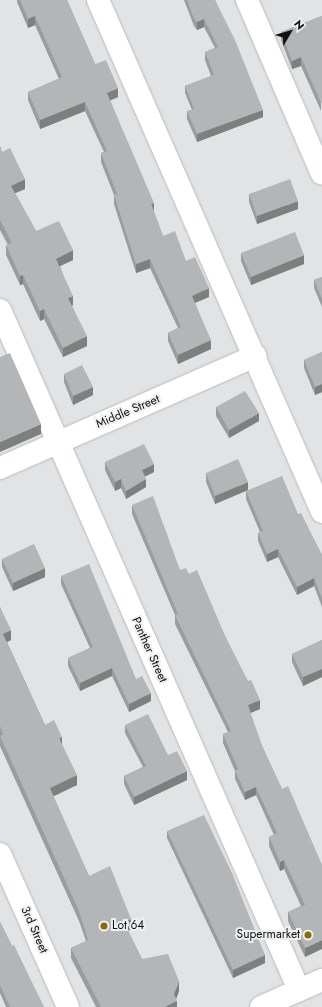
<!DOCTYPE html>
<html>
<head>
<meta charset="utf-8">
<style>
  body { margin:0 }
  #map { position:relative; width:322px; height:1007px; overflow:hidden; background:#e2e3e4; font-family:Jost,sans-serif }
  div>[style] { position:absolute }
  .roads { filter:drop-shadow(0 0 1px #babbbc) drop-shadow(0 0 1px #babbbc) }
  .minor>* { height:22px; margin:-11px; padding:0 11px; transform-origin:11px; border-radius:11px; background:#fff }
  .wall>* { inset:0; background:#9b9c9d }
  .shaded-wall>* { inset:0; background:#7e7f7f }
  .building>* { inset:0; background:#b4b5b6 }
  .dots>* { width:11px; height:11px; translate:-50% -50%; box-sizing:border-box; border:2px solid #eff0f1; border-radius:50% }
  span { translate:-50% -50%; white-space:nowrap; text-align:center; line-height:1.15; -webkit-text-stroke:4px #eff0f1; paint-order:stroke }
  .street-label { font-size:12px; color:#101111 }
  .poi-label { font-size:12px; color:#101111 }
  .left { translate:0 -50%; text-align:left }
  .right { translate:-100% -50%; text-align:right }
  .north { position:absolute; left:270px; top:12px; width:40px; height:40px; -webkit-text-stroke:3px #eff0f1; paint-order:stroke; rotate:52deg; font-size:11px; font-weight:700; line-height:16px; text-align:center; color:#101111 }
  .north::after { content:''; display:block; margin:auto; width:14px; height:18px; background:#101111; clip-path:polygon(50% 0,100% 100%,50% 72%,0 100%) }
</style>
</head>
<body>
<div id="map">
  <div class="roads">
    <div class="minor">
      <div style="left:98px;top:0;width:559px;rotate:66.37deg"></div>
      <div style="left:247px;top:0;width:189px;rotate:66.7deg"></div>
      <div style="left:0;top:310px;width:743px;rotate:66.26deg"></div>
      <div style="left:0;top:468px;width:279px;rotate:-23.7deg"></div>
      <div style="left:0;top:854px;width:167px;rotate:66deg"></div>
      <div style="left:261px;top:1007px;width:67px;rotate:-23.9deg"></div>
    </div>
  </div>
  <div class="wall">
    <div style="clip-path:polygon(17px 0,67px 0,95px 64px,118px 97px,110px 100px,154px 212px,163px 236px,186px 261px,209px 297px,195px 303px,211px 349px,178px 364px,168px 341px,168px 333px,178px 328px,150px 268px,136px 273px,114px 204px,114px 195px,101px 162px,101px 153px,104px 152px,85px 111px,40px 129px,28px 100px,28px 92px,59px 79px,35px 25px,28px 28px,17px 2px)"></div>
    <div style="clip-path:polygon(184px 0,215px 0,263px 117px,197px 142px,187px 119px,187px 111px,192px 110px,185px 93px,185px 86px,211px 76px,205px 60px,205px 52px,215px 48px,204px 27px,197px 30px,194px 26px)"></div>
    <div style="clip-path:polygon(322px 16px,321px 111px,301px 66px,292px 69px,281px 40px,281px 32px)"></div>
    <div style="clip-path:polygon(0 146px,2px 152px,25px 189px,15px 193px,36px 231px,73px 260px,60px 266px,73px 305px,72px 306px,87px 346px,63px 357px,44px 319px,40px 321px,23px 284px,20px 285px,6px 255px,6px 245px,8px 245px,0 230px)"></div>
    <div style="clip-path:polygon(249px 194px,298px 209px,257px 224px,249px 202px)"></div>
    <div style="clip-path:polygon(241px 253px,304px 264px,251px 285px,241px 261px)"></div>
    <div style="clip-path:polygon(322px 277px,322px 307px,314px 288px,314px 280px)"></div>
    <div style="clip-path:polygon(322px 352px,322px 392px,315px 395px,304px 368px,304px 360px)"></div>
    <div style="clip-path:polygon(64px 374px,93px 395px,73px 405px,64px 382px)"></div>
    <div style="clip-path:polygon(216px 407px,259px 421px,229px 438px,216px 416px)"></div>
    <div style="clip-path:polygon(105px 462px,154px 472px,144px 477px,146px 487px,126px 499px,121px 488px,115px 491px,105px 470px)"></div>
    <div style="clip-path:polygon(206px 473px,248px 490px,215px 504px,206px 482px)"></div>
    <div style="clip-path:polygon(246px 491px,298px 514px,322px 555px,322px 607px,314px 586px,297px 595px,278px 557px,267px 562px,258px 541px,258px 533px,260px 532px,246px 499px)"></div>
    <div style="clip-path:polygon(132px 505px,180px 570px,189px 574px,226px 638px,260px 709px,250px 713px,262px 746px,282px 789px,322px 865px,305px 957px,288px 921px,288px 912px,301px 906px,284px 869px,280px 871px,269px 846px,269px 837px,274px 835px,256px 795px,245px 800px,235px 779px,235px 771px,223px 743px,223px 734px,228px 732px,175px 624px,175px 615px,132px 514px)"></div>
    <div style="clip-path:polygon(2px 559px,45px 577px,13px 591px,2px 567px)"></div>
    <div style="clip-path:polygon(61px 576px,136px 679px,151px 701px,129px 712px,112px 676px,80px 691px,68px 666px,68px 658px,90px 648px,61px 584px)"></div>
    <div style="clip-path:polygon(0 607px,11px 640px,7px 642px,45px 725px,62px 745px,77px 785px,53px 796px,89px 876px,131px 929px,128px 931px,142px 959px,179px 991px,176px 999px,177px 1007px,96px 1007px,71px 958px,71px 948px,86px 941px,79px 921px,0 746px)"></div>
    <div style="clip-path:polygon(322px 640px,322px 677px,303px 686px,292px 662px,292px 654px)"></div>
    <div style="clip-path:polygon(125px 725px,168px 755px,187px 780px,134px 805px,124px 784px,124px 776px,143px 767px,125px 733px)"></div>
    <div style="clip-path:polygon(167px 831px,265px 963px,233px 978px,167px 838px)"></div>
    <div style="clip-path:polygon(0 922px,12px 946px,44px 1007px,6px 1007px,0 993px)"></div>
  </div>
  <div class="shaded-wall">
    <div style="clip-path:polygon(35px 16px,35px 25px,28px 28px,28px 19px)"></div>
    <div style="clip-path:polygon(204px 19px,204px 27px,197px 30px,197px 22px)"></div>
    <div style="clip-path:polygon(301px 57px,301px 66px,292px 69px,292px 61px)"></div>
    <div style="clip-path:polygon(118px 88px,118px 97px,107px 102px,107px 93px)"></div>
    <div style="clip-path:polygon(85px 102px,85px 111px,40px 129px,40px 120px)"></div>
    <div style="clip-path:polygon(263px 110px,263px 117px,197px 142px,197px 134px)"></div>
    <div style="clip-path:polygon(25px 179px,25px 189px,11px 195px,11px 186px)"></div>
    <div style="clip-path:polygon(298px 201px,298px 209px,257px 224px,257px 216px)"></div>
    <div style="clip-path:polygon(154px 203px,154px 212px,151px 204px)"></div>
    <div style="clip-path:polygon(73px 250px,73px 260px,56px 268px,56px 259px)"></div>
    <div style="clip-path:polygon(304px 255px,304px 264px,251px 285px,251px 277px)"></div>
    <div style="clip-path:polygon(150px 259px,150px 268px,136px 273px,136px 264px)"></div>
    <div style="clip-path:polygon(23px 275px,23px 284px,20px 285px,20px 276px)"></div>
    <div style="clip-path:polygon(209px 288px,209px 297px,192px 304px,192px 296px)"></div>
    <div style="clip-path:polygon(73px 296px,73px 305px,68px 308px,68px 298px)"></div>
    <div style="clip-path:polygon(44px 309px,44px 319px,40px 321px,40px 311px)"></div>
    <div style="clip-path:polygon(87px 336px,87px 346px,63px 357px,63px 348px)"></div>
    <div style="clip-path:polygon(211px 340px,211px 349px,178px 364px,178px 355px)"></div>
    <div style="clip-path:polygon(322px 384px,322px 392px,315px 395px,315px 387px)"></div>
    <div style="clip-path:polygon(93px 387px,93px 395px,73px 405px,73px 396px)"></div>
    <div style="clip-path:polygon(259px 413px,259px 421px,229px 438px,229px 430px)"></div>
    <div style="clip-path:polygon(41px 424px,41px 434px,0 452px,0 442px)"></div>
    <div style="clip-path:polygon(154px 464px,154px 472px,142px 478px,142px 470px)"></div>
    <div style="clip-path:polygon(121px 479px,121px 488px,115px 491px,115px 482px)"></div>
    <div style="clip-path:polygon(146px 479px,146px 487px,126px 499px,126px 491px)"></div>
    <div style="clip-path:polygon(248px 482px,248px 490px,215px 504px,215px 496px)"></div>
    <div style="clip-path:polygon(278px 549px,278px 557px,267px 562px,267px 554px)"></div>
    <div style="clip-path:polygon(45px 568px,45px 577px,13px 591px,13px 583px)"></div>
    <div style="clip-path:polygon(314px 578px,314px 586px,297px 595px,297px 587px)"></div>
    <div style="clip-path:polygon(11px 630px,11px 640px,3px 644px,3px 634px)"></div>
    <div style="clip-path:polygon(112px 668px,112px 676px,80px 691px,80px 683px)"></div>
    <div style="clip-path:polygon(322px 669px,322px 677px,303px 686px,303px 677px)"></div>
    <div style="clip-path:polygon(151px 693px,151px 701px,129px 712px,129px 704px)"></div>
    <div style="clip-path:polygon(260px 700px,260px 709px,248px 714px,248px 705px)"></div>
    <div style="clip-path:polygon(62px 737px,62px 747px,59px 738px)"></div>
    <div style="clip-path:polygon(187px 771px,187px 780px,134px 805px,134px 797px)"></div>
    <div style="clip-path:polygon(77px 775px,77px 785px,50px 798px,50px 788px)"></div>
    <div style="clip-path:polygon(256px 787px,256px 795px,245px 800px,245px 792px)"></div>
    <div style="clip-path:polygon(284px 860px,284px 869px,280px 871px,280px 862px)"></div>
    <div style="clip-path:polygon(131px 919px,131px 929px,124px 932px,124px 922px)"></div>
    <div style="clip-path:polygon(322px 940px,322px 949px,305px 957px,305px 948px)"></div>
    <div style="clip-path:polygon(265px 955px,265px 963px,233px 978px,233px 970px)"></div>
    <div style="clip-path:polygon(179px 981px,179px 991px,175px 1002px,177px 1001px,177px 1007px,165px 1007px,174px 994px)"></div>
  </div>
  <div class="building">
    <div style="clip-path:polygon(20px 0,67px 0,95px 64px,106px 60px,118px 88px,107px 93px,154px 203px,151px 204px,163px 236px,175px 231px,186px 261px,195px 257px,209px 288px,192px 296px,211px 340px,178px 355px,168px 333px,181px 327px,150px 259px,136px 264px,114px 195px,117px 194px,101px 153px,107px 151px,85px 102px,40px 120px,28px 92px,62px 77px,35px 16px,28px 19px)"></div>
    <div style="clip-path:polygon(187px 0,215px 0,235px 40px,263px 110px,197px 134px,187px 111px,194px 109px,185px 86px,214px 75px,205px 52px,218px 47px,204px 19px,197px 22px,194px 19px)"></div>
    <div style="clip-path:polygon(322px 16px,322px 102px,321px 103px,301px 57px,292px 61px,281px 32px)"></div>
    <div style="clip-path:polygon(0 146px,2px 152px,10px 148px,25px 179px,11px 186px,36px 231px,59px 221px,73px 250px,56px 259px,73px 296px,68px 298px,87px 336px,63px 348px,44px 309px,40px 311px,23px 275px,20px 276px,6px 245px,12px 243px,0 220px)"></div>
    <div style="clip-path:polygon(290px 179px,298px 201px,257px 216px,249px 194px)"></div>
    <div style="clip-path:polygon(295px 232px,304px 255px,251px 277px,241px 253px)"></div>
    <div style="clip-path:polygon(322px 277px,322px 299px,314px 280px)"></div>
    <div style="clip-path:polygon(322px 352px,322px 384px,315px 387px,304px 360px)"></div>
    <div style="clip-path:polygon(10px 353px,41px 424px,0 442px,0 357px)"></div>
    <div style="clip-path:polygon(82px 365px,93px 387px,73px 396px,64px 374px)"></div>
    <div style="clip-path:polygon(245px 391px,259px 413px,229px 430px,216px 407px)"></div>
    <div style="clip-path:polygon(144px 444px,154px 464px,142px 470px,146px 479px,126px 491px,121px 479px,115px 482px,105px 462px)"></div>
    <div style="clip-path:polygon(238px 459px,248px 482px,215px 496px,206px 473px)"></div>
    <div style="clip-path:polygon(282px 476px,298px 514px,301px 513px,322px 555px,322px 599px,314px 578px,297px 587px,278px 549px,267px 554px,258px 533px,263px 531px,246px 491px)"></div>
    <div style="clip-path:polygon(153px 496px,180px 570px,186px 568px,189px 574px,197px 570px,226px 638px,248px 681px,251px 680px,260px 700px,248px 705px,262px 746px,282px 789px,288px 786px,322px 865px,322px 940px,305px 948px,288px 912px,305px 905px,284px 860px,280px 862px,269px 837px,277px 833px,256px 787px,245px 792px,235px 771px,238px 769px,223px 734px,231px 731px,175px 615px,178px 614px,132px 505px)"></div>
    <div style="clip-path:polygon(34px 544px,45px 568px,13px 583px,2px 559px)"></div>
    <div style="clip-path:polygon(89px 564px,136px 679px,142px 676px,151px 693px,129px 704px,112px 668px,80px 683px,68px 658px,93px 647px,61px 576px)"></div>
    <div style="clip-path:polygon(0 607px,11px 630px,3px 634px,45px 725px,54px 720px,62px 737px,59px 738px,77px 775px,50px 788px,89px 876px,110px 866px,131px 919px,124px 922px,142px 959px,168px 954px,179px 981px,174px 994px,177px 1001px,165px 1007px,101px 1007px,71px 948px,88px 940px,79px 911px,0 736px,3px 734px,0 726px)"></div>
    <div style="clip-path:polygon(322px 640px,322px 669px,303px 677px,292px 654px)"></div>
    <div style="clip-path:polygon(148px 714px,168px 755px,177px 751px,187px 771px,134px 797px,124px 776px,146px 766px,125px 725px)"></div>
    <div style="clip-path:polygon(204px 815px,232px 873px,265px 955px,233px 970px,167px 831px)"></div>
    <div style="clip-path:polygon(0 922px,12px 946px,14px 945px,44px 1007px,10px 1007px,0 985px)"></div>
  </div>
  <div class="dots">
    <div style="left:104px;top:926px;background:#886c0b"></div>
    <div style="left:308px;top:935px;background:#886c0b"></div>
  </div>
  <div class="street-label">
    <span style="left:128px;top:412px;rotate:-23deg">Middle Street</span>
    <span style="left:149px;top:650px;rotate:66deg">Panther Street</span>
    <span style="left:34px;top:930px;rotate:66deg">3rd Street</span>
  </div>
  <div class="poi-label">
    <span class="left" style="left:112px;top:926px">Lot 64</span>
    <span class="right" style="left:300px;top:935px">Supermarket</span>
  </div>
  <div class="north">N</div>
</div>
</body>
</html>
